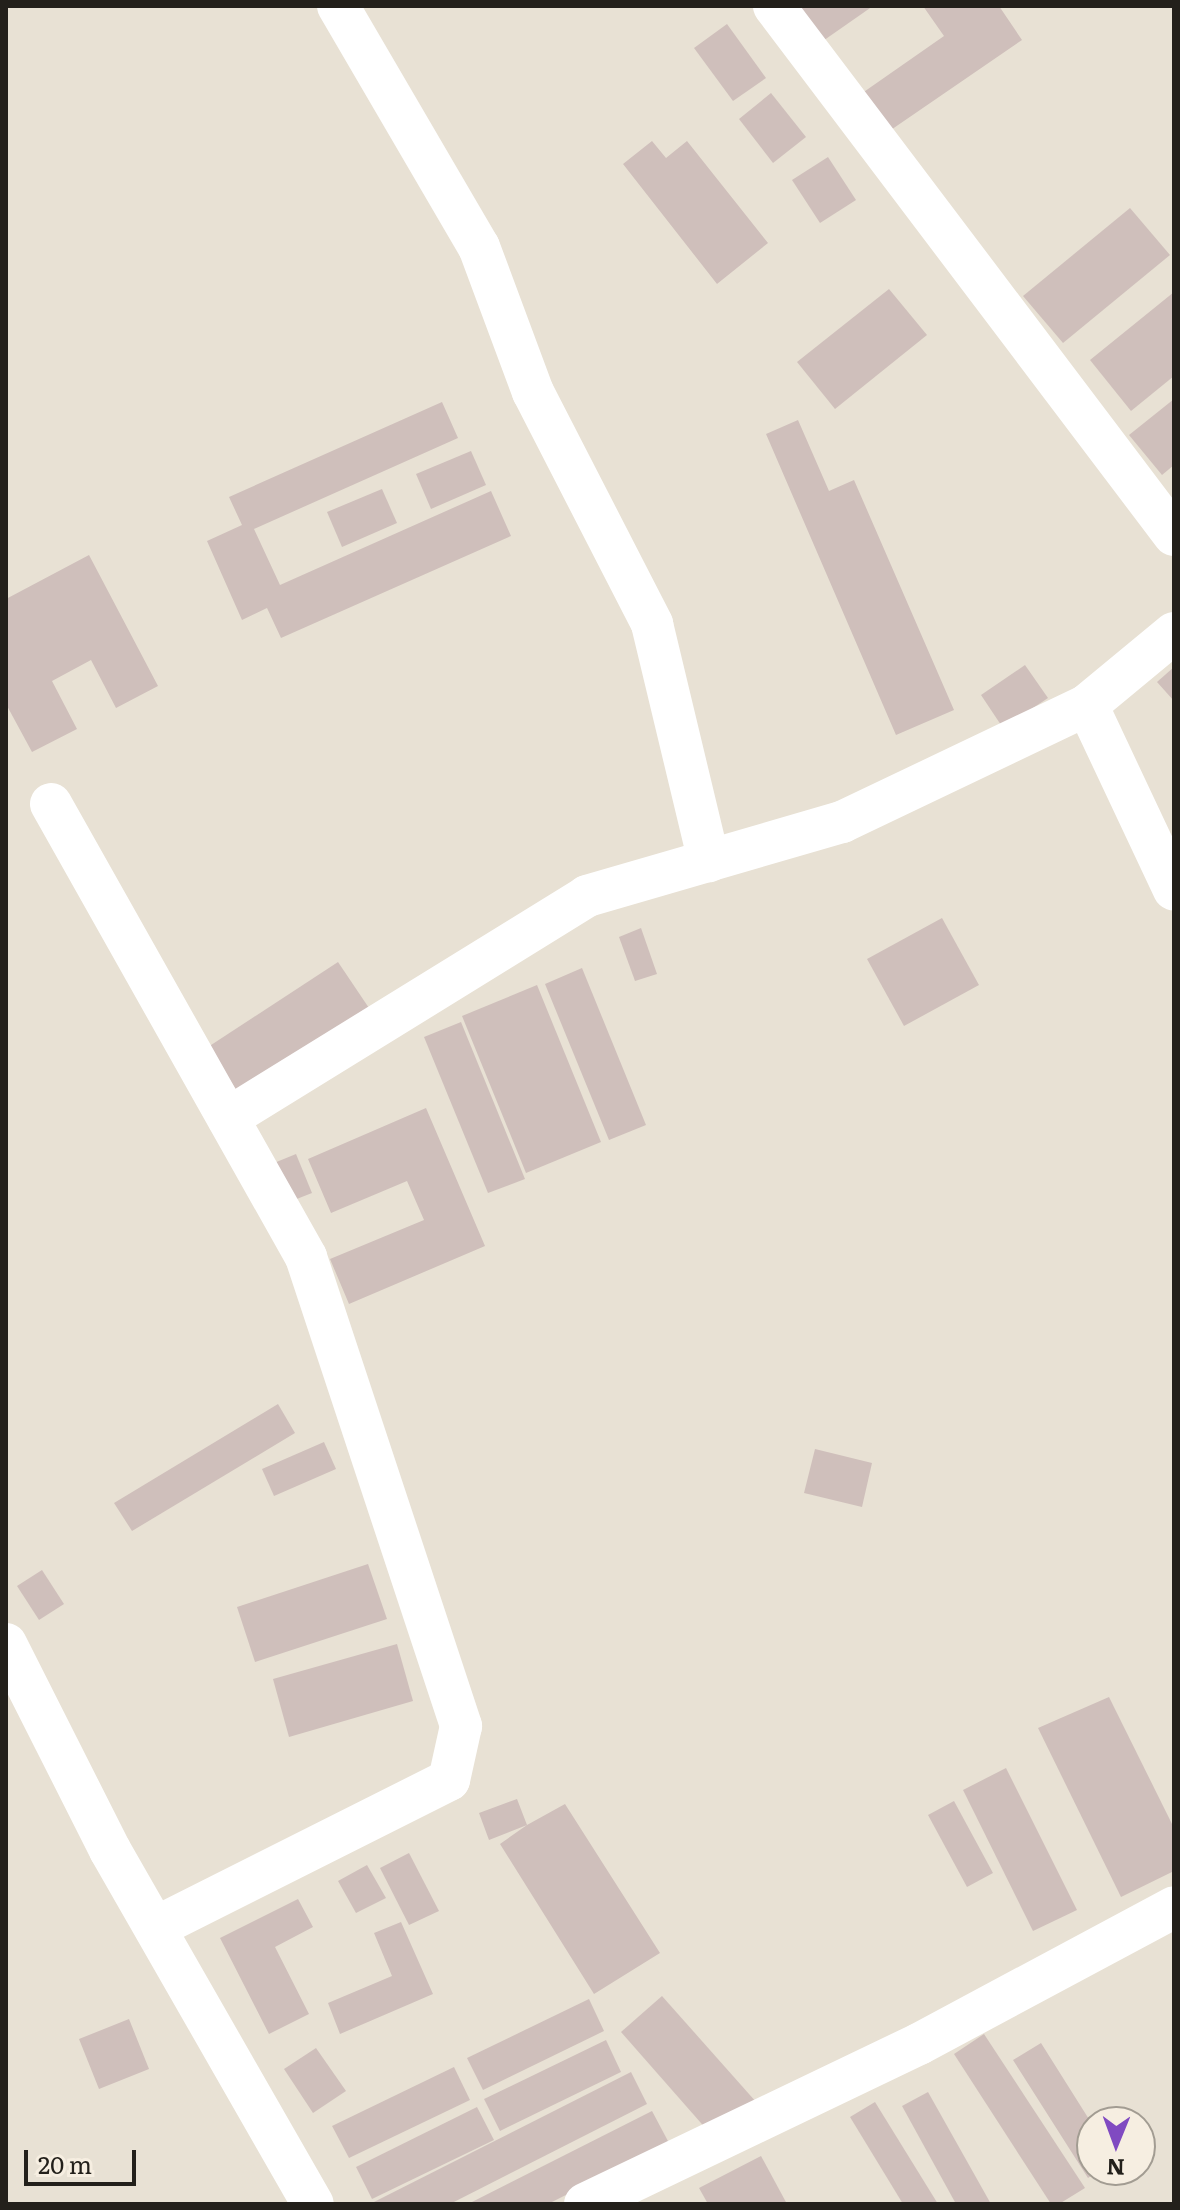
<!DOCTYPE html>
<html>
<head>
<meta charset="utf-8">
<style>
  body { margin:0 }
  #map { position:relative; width:1180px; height:2210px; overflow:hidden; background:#e8e1d4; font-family:Literata,serif }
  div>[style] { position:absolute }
  .building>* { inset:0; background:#cfbfbb }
  .minor>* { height:42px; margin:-21px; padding:0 21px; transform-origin:21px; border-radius:21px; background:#fff }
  span { translate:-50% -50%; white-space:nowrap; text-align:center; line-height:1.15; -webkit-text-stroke:7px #f6eee1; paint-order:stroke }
  .frame { position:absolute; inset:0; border:8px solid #23201b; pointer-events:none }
  .north { position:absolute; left:1076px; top:2106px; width:80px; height:80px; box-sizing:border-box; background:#f6eee1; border:2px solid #a29c92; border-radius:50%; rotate:181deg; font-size:22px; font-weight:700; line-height:32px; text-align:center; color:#23201b }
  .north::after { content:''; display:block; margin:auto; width:28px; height:36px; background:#804ac1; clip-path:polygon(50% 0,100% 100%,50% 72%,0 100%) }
  .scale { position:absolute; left:24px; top:2150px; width:112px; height:36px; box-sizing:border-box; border:4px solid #23201b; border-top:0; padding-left:10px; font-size:24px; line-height:28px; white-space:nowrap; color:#23201b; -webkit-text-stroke:6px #f6eee1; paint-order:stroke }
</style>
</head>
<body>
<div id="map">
  <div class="building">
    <div style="clip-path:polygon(794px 6px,873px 6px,820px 43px)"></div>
    <div style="clip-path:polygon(923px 6px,999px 6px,1022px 40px,885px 134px,858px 96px,944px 36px)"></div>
    <div style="clip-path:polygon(727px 24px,766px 78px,733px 101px,694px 48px)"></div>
    <div style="clip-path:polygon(771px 93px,806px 137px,773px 163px,739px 119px)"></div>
    <div style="clip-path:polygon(652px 141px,666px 158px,687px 141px,768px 243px,717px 284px,623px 164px)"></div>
    <div style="clip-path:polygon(828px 157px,856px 200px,820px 223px,792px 180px)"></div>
    <div style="clip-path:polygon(1130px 208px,1170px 255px,1063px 343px,1023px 296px)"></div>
    <div style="clip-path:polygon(889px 289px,927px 335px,835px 409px,797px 362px)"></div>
    <div style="clip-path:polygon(1174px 292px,1174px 376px,1131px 411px,1090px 360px)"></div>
    <div style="clip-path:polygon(1174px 399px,1174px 465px,1162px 475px,1129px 435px)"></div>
    <div style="clip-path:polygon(442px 402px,458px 438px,254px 529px,280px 585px,491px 491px,511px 536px,281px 638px,267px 608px,242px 620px,207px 541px,242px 525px,229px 497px)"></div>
    <div style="clip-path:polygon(798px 420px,829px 491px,854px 480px,954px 710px,896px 735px,766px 434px)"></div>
    <div style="clip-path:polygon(471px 451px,486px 485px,431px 509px,416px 474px)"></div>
    <div style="clip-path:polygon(382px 489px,397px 523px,342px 547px,327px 512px)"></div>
    <div style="clip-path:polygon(89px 555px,158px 686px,116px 708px,91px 660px,52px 681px,77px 729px,32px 752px,6px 704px,6px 599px)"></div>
    <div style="clip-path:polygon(1025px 665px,1048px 698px,1003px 728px,981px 695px)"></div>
    <div style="clip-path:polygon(1174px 667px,1174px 701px,1157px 682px)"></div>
    <div style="clip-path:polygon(942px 918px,979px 985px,904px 1026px,867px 959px)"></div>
    <div style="clip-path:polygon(641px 928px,657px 974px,635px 981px,619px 937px)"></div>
    <div style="clip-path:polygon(338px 962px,371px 1011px,241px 1097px,208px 1047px)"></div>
    <div style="clip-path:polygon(582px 968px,646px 1125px,609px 1140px,545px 984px)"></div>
    <div style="clip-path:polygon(537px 985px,601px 1142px,526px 1173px,462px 1016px)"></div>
    <div style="clip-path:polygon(461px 1022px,525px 1179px,488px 1193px,424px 1037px)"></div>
    <div style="clip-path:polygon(426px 1108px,485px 1246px,349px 1304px,330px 1259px,424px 1220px,407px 1181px,331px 1213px,308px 1159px)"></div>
    <div style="clip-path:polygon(296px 1154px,312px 1193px,289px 1202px,274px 1163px)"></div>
    <div style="clip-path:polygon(278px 1404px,295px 1433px,132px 1531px,114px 1503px)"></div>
    <div style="clip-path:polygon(324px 1442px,336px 1469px,274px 1496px,262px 1469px)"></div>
    <div style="clip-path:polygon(815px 1449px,872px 1463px,862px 1507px,804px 1493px)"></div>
    <div style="clip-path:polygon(368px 1564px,387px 1619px,255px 1662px,237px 1607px)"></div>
    <div style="clip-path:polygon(42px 1570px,64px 1604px,39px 1620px,17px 1586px)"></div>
    <div style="clip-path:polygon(397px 1644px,413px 1701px,289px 1737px,273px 1679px)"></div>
    <div style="clip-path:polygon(1109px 1697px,1174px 1828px,1174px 1871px,1121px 1897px,1038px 1728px)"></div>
    <div style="clip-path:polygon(1006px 1768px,1077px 1910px,1033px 1931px,963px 1790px)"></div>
    <div style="clip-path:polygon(517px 1799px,527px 1825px,565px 1804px,660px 1953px,594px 1994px,500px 1844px,527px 1825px,489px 1840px,479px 1813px)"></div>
    <div style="clip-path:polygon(954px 1801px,993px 1873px,967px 1887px,928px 1815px)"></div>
    <div style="clip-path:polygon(409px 1853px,439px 1911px,409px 1925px,380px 1868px)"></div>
    <div style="clip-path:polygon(367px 1865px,386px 1898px,356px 1913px,338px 1881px)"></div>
    <div style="clip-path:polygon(298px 1899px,313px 1927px,275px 1947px,309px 2014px,269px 2034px,220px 1938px)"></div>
    <div style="clip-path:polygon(401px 1922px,433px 1994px,340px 2034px,328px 2003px,392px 1976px,374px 1933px)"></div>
    <div style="clip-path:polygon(662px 1996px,757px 2103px,715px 2139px,621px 2032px)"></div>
    <div style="clip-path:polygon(589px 1999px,604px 2031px,483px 2090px,467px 2058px)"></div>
    <div style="clip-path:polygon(129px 2019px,149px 2069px,99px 2089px,79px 2039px)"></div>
    <div style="clip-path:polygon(984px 2034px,1085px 2188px,1059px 2204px,1051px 2204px,954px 2054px)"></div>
    <div style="clip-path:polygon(606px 2040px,621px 2072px,500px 2131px,484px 2099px)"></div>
    <div style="clip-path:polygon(1041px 2043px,1092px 2124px,1092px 2170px,1100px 2170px,1088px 2178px,1013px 2060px)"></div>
    <div style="clip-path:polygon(316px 2048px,346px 2091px,313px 2113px,284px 2069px)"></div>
    <div style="clip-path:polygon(454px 2067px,470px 2100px,349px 2158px,332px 2126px)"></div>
    <div style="clip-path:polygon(631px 2072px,647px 2104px,450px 2204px,370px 2204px)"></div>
    <div style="clip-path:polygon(928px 2092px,991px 2204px,956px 2204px,902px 2106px)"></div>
    <div style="clip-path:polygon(875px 2102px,938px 2204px,903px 2204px,850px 2117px)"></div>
    <div style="clip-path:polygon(477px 2107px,494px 2140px,372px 2199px,356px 2167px)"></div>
    <div style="clip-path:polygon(652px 2111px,669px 2143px,548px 2204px,468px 2204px)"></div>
    <div style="clip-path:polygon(761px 2156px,787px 2204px,708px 2204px,699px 2188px)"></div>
  </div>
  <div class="minor">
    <div style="left:338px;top:6px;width:279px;rotate:59.7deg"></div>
    <div style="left:479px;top:247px;width:155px;rotate:69.6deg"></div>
    <div style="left:533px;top:392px;width:261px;rotate:62.8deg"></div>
    <div style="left:652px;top:624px;width:244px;rotate:76.5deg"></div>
    <div style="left:774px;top:6px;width:663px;rotate:52.91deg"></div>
    <div style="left:1087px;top:705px;width:204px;rotate:64.8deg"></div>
    <div style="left:51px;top:804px;width:520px;rotate:60.62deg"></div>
    <div style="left:306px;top:1257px;width:494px;rotate:71.7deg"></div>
    <div style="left:461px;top:1726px;width:55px;rotate:102.5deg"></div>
    <div style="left:449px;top:1780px;width:329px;rotate:153.3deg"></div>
    <div style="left:228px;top:1118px;width:422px;rotate:-31.7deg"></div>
    <div style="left:587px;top:896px;width:266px;rotate:-16.2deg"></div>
    <div style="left:842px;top:822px;width:272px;rotate:-25.5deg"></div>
    <div style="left:1087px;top:705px;width:113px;rotate:-39.6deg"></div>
    <div style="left:6px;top:1644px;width:231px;rotate:63.2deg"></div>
    <div style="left:110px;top:1850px;width:408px;rotate:60.2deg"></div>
    <div style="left:585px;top:2204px;width:370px;rotate:-25.6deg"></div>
    <div style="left:919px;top:2044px;width:289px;rotate:-28.2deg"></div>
  </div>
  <div class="frame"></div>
  <div class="north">N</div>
  <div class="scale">20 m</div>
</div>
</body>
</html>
